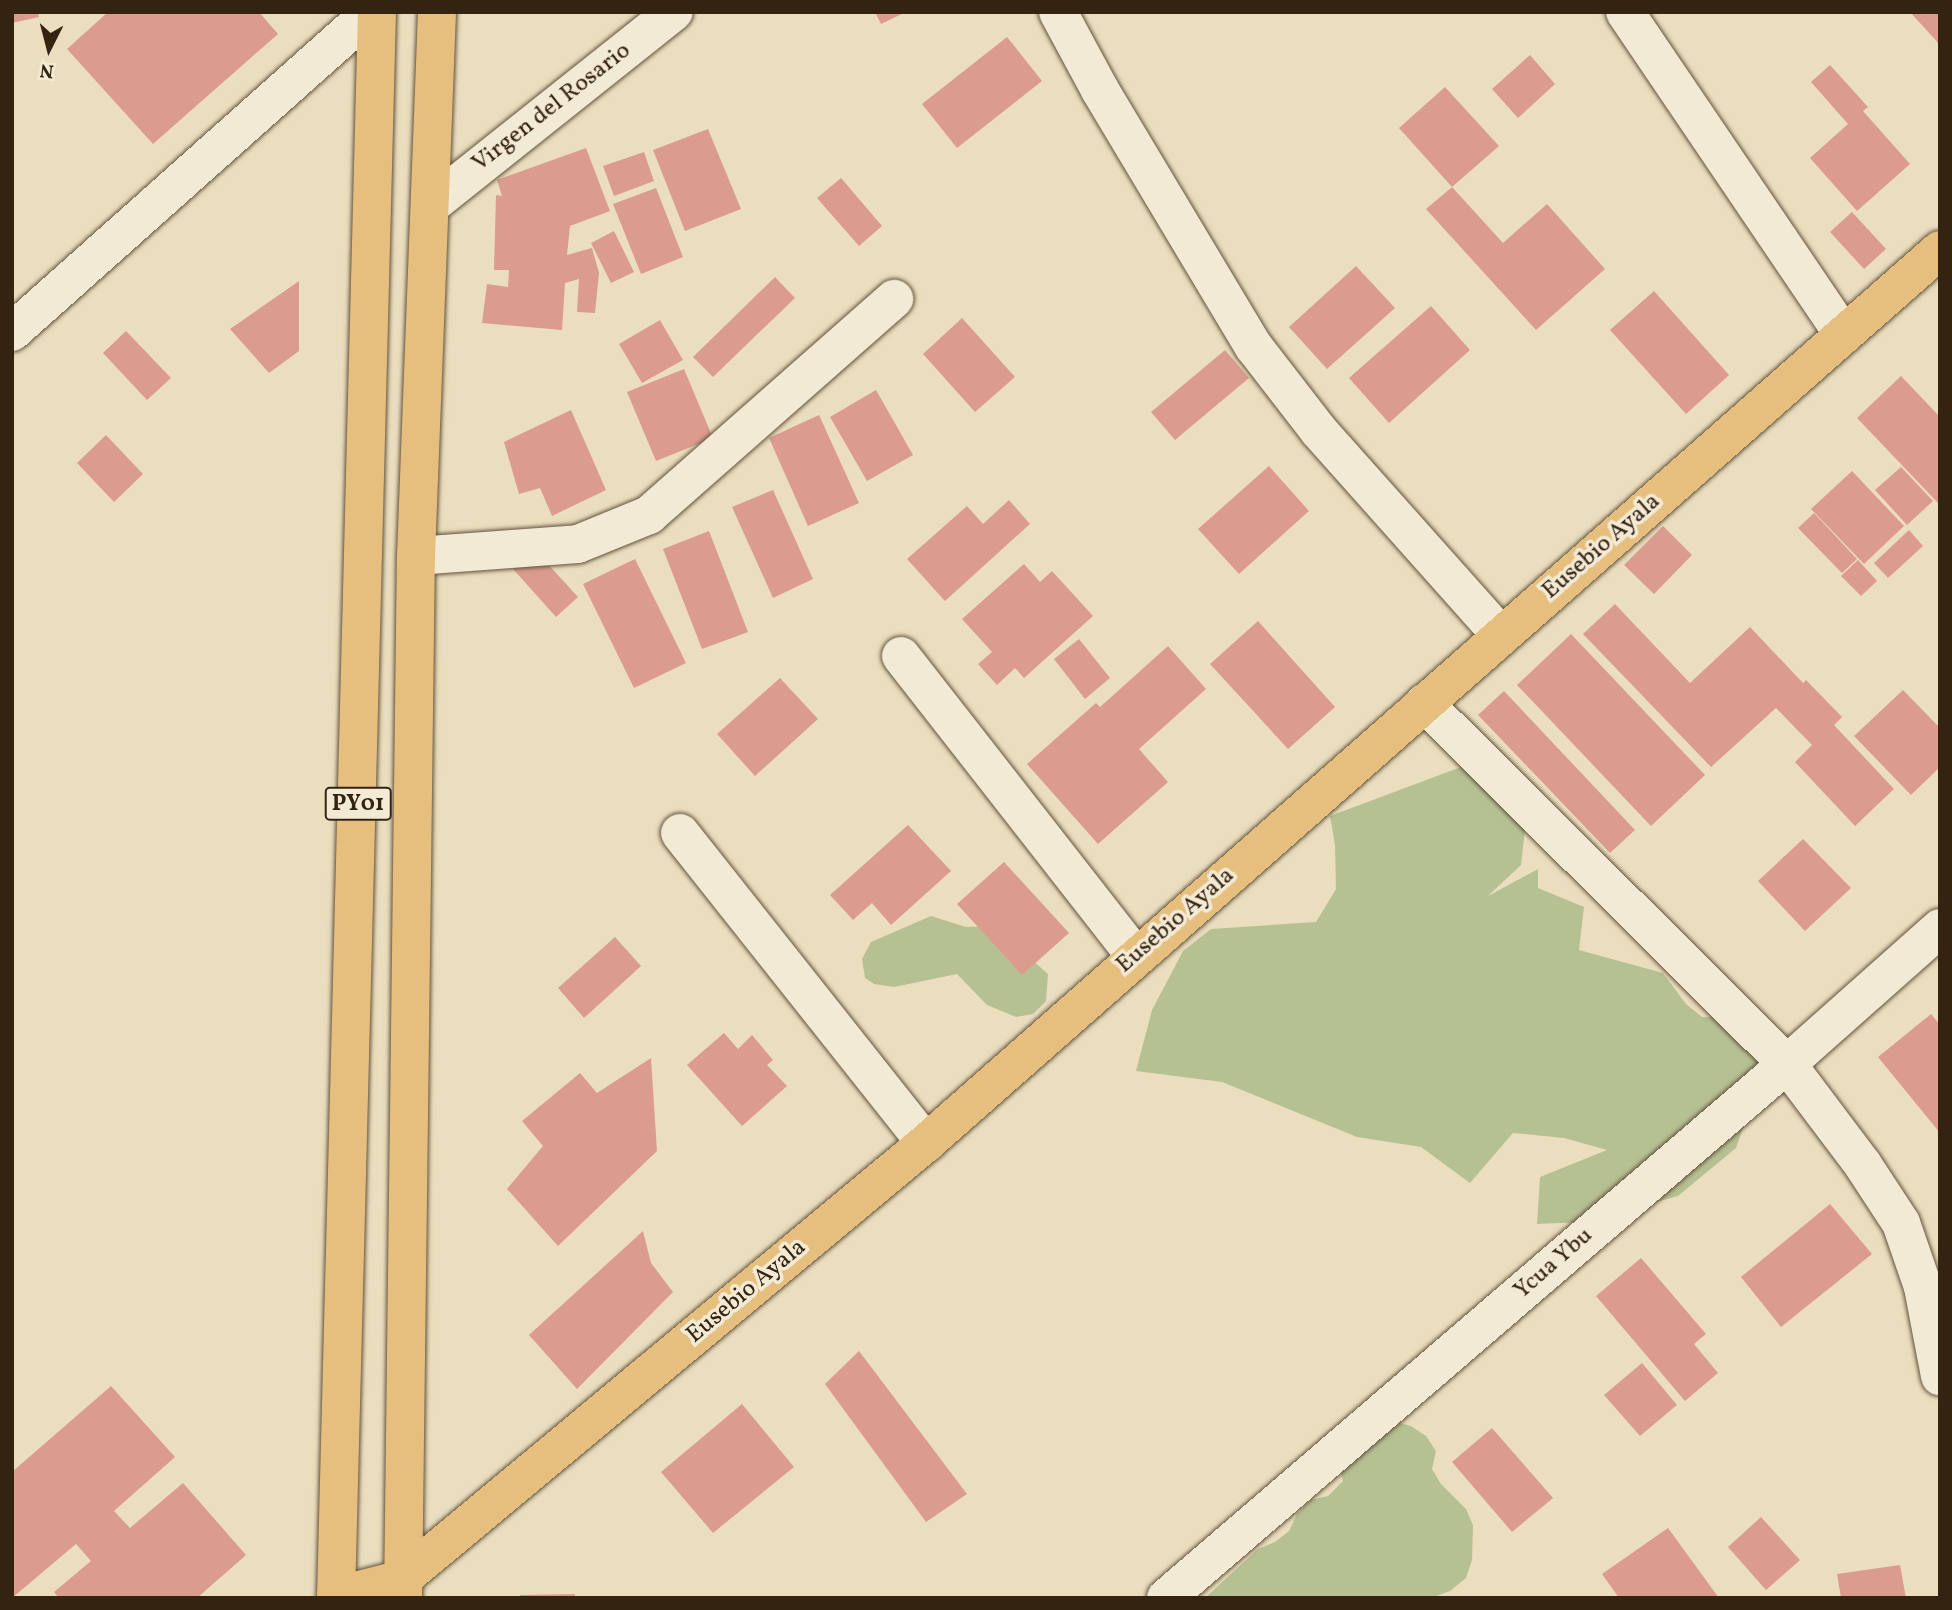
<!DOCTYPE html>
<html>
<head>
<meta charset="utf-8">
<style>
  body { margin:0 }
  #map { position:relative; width:1952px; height:1610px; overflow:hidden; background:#ebdebe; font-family:Vollkorn,serif }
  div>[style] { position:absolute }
  .green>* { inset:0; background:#b6c193 }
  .building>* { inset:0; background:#db9c8d }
  .roads { filter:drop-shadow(0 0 2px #62523d) drop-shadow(0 0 2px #62523d) }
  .minor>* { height:38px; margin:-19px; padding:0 19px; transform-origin:19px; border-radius:19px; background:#f2ead5 }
  .major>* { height:38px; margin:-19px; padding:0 19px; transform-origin:19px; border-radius:19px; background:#e6bf7f }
  .highway>* { height:38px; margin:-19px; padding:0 19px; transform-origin:19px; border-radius:19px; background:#e6bf7f }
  span { translate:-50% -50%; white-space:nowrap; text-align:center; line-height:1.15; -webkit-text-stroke:7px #f2ead5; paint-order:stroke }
  .shield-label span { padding:2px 5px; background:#f2ead5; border:2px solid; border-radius:5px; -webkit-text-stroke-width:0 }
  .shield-label { font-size:23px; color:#352312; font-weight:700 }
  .street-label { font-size:24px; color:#352312 }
  .frame { position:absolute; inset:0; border:14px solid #352312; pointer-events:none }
  .north { position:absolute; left:14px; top:14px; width:70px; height:70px; -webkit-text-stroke:5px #f2ead5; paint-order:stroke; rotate:186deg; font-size:19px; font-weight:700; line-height:28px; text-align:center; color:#352312 }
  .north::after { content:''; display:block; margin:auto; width:24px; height:32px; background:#352312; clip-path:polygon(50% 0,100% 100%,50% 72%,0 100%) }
</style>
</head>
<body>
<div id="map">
  <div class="green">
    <div style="clip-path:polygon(1469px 764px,1525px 829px,1521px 865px,1488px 896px,1538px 869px,1538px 888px,1584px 907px,1579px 950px,1663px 973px,1686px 1004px,1702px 1017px,1754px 1017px,1764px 1068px,1736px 1148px,1678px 1196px,1585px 1222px,1537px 1224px,1540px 1177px,1607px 1150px,1564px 1138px,1513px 1133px,1470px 1183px,1421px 1147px,1357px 1137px,1222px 1082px,1136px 1071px,1152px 1010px,1183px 951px,1211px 929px,1316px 922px,1336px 889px,1335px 845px,1330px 816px)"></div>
    <div style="clip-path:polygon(931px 916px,966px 927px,993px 926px,1048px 974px,1046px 1001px,1033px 1014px,1016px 1017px,987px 1005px,957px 974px,894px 987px,874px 984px,865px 978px,862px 959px,871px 942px)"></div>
    <div style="clip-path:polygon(1378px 1417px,1411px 1426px,1426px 1436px,1436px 1451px,1432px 1469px,1441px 1484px,1466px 1509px,1473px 1525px,1472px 1560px,1466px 1578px,1450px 1591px,1431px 1598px,1205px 1598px,1258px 1549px,1275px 1542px,1289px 1531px,1297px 1514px,1311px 1500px,1328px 1496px,1343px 1481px,1338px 1463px)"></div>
  </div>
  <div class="building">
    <div style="clip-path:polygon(12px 12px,38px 12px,39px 17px,12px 23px)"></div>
    <div style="clip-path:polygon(108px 12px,259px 12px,278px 34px,153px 144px,67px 49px)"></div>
    <div style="clip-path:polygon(875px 12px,906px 12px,881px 24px)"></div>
    <div style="clip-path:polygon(1910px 12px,1940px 12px,1940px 45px)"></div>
    <div style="clip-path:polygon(1007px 37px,1042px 81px,957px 148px,922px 104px)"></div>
    <div style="clip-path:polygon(1530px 55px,1555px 84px,1518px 118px,1492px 89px)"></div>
    <div style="clip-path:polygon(1830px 65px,1868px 107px,1863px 111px,1910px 164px,1857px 211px,1810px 158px,1848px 124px,1811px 82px)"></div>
    <div style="clip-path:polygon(1445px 87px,1499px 146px,1452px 187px,1399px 128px)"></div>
    <div style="clip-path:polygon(708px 129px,741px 209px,685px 231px,653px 150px)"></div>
    <div style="clip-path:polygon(586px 148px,610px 211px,570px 226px,567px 255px,592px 248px,599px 273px,595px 313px,577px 312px,579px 279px,565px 283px,562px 330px,482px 323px,487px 284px,508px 287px,509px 270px,494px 270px,496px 195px,502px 196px,497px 180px)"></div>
    <div style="clip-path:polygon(644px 152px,654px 181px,614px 196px,603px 166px)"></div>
    <div style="clip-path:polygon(841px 178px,882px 226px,859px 246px,817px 198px)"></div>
    <div style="clip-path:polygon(1452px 187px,1503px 243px,1547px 204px,1605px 269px,1536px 330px,1426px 209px)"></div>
    <div style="clip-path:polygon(656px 188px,683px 257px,641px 274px,613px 204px)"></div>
    <div style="clip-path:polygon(1852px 212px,1886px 249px,1864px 269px,1830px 232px)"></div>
    <div style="clip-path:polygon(614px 231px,634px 272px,611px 283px,591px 243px)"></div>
    <div style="clip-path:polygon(1356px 266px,1395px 308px,1327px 369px,1289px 327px)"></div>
    <div style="clip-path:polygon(775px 277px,795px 298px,713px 377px,693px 357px)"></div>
    <div style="clip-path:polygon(299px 281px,299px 351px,269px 373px,230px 329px)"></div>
    <div style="clip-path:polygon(1654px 291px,1729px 375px,1686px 414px,1610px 330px)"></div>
    <div style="clip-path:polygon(1431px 306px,1470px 350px,1389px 423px,1349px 378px)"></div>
    <div style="clip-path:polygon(962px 318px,1015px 377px,975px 412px,923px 354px)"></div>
    <div style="clip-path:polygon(660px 320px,683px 360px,642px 383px,619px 344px)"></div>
    <div style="clip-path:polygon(126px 331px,171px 378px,147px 400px,103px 353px)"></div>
    <div style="clip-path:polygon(1225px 350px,1249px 378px,1175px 440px,1151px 412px)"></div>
    <div style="clip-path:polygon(684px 369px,713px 438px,656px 461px,627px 392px)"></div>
    <div style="clip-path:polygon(1901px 376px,1940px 417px,1940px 505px,1857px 418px)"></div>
    <div style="clip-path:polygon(876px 390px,913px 455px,867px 481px,830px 417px)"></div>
    <div style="clip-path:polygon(571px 410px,606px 490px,552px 516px,540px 488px,519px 494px,504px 442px)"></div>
    <div style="clip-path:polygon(819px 415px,859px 503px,808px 526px,769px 438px)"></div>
    <div style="clip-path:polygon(106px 435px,143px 474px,114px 502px,77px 463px)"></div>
    <div style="clip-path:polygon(1269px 466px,1309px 511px,1239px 574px,1198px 529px)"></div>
    <div style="clip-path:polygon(1901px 467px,1933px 501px,1907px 525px,1875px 490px)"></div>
    <div style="clip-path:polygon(1852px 471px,1904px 526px,1864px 564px,1811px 509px)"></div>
    <div style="clip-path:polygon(773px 490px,813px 579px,773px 598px,732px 507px)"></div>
    <div style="clip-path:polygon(1009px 500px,1030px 524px,945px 601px,907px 559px,967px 506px,983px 524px)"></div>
    <div style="clip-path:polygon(1814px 513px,1857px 559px,1842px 573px,1798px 528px)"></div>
    <div style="clip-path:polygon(1663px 526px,1692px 555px,1654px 594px,1624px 565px)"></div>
    <div style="clip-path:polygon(1909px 530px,1923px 546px,1888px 578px,1874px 563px)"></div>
    <div style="clip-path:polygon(709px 531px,748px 632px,702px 649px,663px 549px)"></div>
    <div style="clip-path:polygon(535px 550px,578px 597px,556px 617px,513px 569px)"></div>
    <div style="clip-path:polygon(635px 559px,686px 663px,634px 688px,583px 584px)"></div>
    <div style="clip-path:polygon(1858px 560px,1877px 581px,1861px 596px,1841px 576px)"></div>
    <div style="clip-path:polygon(1024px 564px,1040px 582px,1052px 571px,1093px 616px,1024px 678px,1015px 668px,997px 685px,978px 664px,992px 652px,962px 619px)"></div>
    <div style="clip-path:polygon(1615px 604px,1690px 683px,1750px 627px,1803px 683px,1806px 680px,1842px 717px,1834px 725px,1894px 789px,1855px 826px,1795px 762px,1812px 745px,1776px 708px,1711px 767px,1583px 634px)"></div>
    <div style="clip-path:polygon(1258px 621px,1335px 707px,1288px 749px,1210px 664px)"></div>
    <div style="clip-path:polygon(1571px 634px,1705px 775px,1651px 826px,1517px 685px)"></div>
    <div style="clip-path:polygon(1079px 639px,1110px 678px,1085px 699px,1054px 659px)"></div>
    <div style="clip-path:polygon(1168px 646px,1206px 689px,1139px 749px,1168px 782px,1098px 844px,1027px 764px,1096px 703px,1100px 707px)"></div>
    <div style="clip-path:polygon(780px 678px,818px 719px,755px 776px,717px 734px)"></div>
    <div style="clip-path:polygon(1903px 690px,1940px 728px,1940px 767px,1911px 795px,1854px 736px)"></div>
    <div style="clip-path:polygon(1504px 691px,1635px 830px,1610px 853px,1478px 715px)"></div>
    <div style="clip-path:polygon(908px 825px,951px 871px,891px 925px,872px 903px,853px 920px,830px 895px)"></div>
    <div style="clip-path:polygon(1803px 839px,1851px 888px,1805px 931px,1758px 881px)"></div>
    <div style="clip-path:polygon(1004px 862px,1069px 933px,1022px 975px,957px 904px)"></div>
    <div style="clip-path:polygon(615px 937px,641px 966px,584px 1018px,558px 988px)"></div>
    <div style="clip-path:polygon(1931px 1014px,1940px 1025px,1940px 1133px,1878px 1057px)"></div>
    <div style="clip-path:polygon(724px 1033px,738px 1049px,752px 1035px,773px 1060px,767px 1065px,787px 1086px,742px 1126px,687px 1065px)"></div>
    <div style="clip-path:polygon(651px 1058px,657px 1151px,558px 1246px,507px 1189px,543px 1146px,522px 1121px,580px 1073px,597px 1093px)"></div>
    <div style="clip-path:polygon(1830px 1204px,1872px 1254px,1781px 1327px,1741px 1277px)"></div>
    <div style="clip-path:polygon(643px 1231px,651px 1263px,673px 1292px,577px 1389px,529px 1335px)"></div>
    <div style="clip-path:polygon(1641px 1258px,1706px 1334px,1694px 1344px,1718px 1373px,1685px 1401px,1596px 1296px)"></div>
    <div style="clip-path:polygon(859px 1351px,967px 1494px,926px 1522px,825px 1384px)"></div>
    <div style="clip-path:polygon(1642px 1363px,1677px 1405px,1640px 1436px,1604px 1395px)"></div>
    <div style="clip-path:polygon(111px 1386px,175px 1457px,114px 1511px,130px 1528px,183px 1483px,246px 1555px,197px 1598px,59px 1598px,54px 1592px,91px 1561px,76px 1544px,12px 1598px,12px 1472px)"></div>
    <div style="clip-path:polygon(742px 1404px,794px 1467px,713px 1533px,661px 1472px)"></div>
    <div style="clip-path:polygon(1492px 1428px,1553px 1498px,1512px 1532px,1452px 1462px)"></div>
    <div style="clip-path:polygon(1761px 1517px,1800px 1560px,1766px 1590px,1728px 1547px)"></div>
    <div style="clip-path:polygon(1668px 1528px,1719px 1598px,1619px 1598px,1602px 1574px)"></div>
    <div style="clip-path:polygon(1900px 1565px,1906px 1598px,1841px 1598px,1837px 1574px)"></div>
    <div style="clip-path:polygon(575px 1594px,575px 1598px,520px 1598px,520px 1595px)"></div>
  </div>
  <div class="roads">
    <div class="minor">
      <div style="left:1058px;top:12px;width:89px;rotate:61.7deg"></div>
      <div style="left:1100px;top:90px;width:300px;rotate:59.1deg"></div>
      <div style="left:1254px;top:347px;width:106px;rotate:52.3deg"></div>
      <div style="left:1319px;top:431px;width:273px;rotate:48.3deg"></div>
      <div style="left:1625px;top:12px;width:390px;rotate:55.9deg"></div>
      <div style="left:431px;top:205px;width:310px;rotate:-38.5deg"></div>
      <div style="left:12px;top:332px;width:481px;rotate:-41.7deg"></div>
      <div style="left:416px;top:556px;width:162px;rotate:-4.2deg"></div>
      <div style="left:578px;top:544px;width:77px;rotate:-22.2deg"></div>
      <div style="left:649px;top:515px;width:327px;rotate:-41.4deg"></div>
      <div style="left:901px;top:656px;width:382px;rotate:52deg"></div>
      <div style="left:1424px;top:703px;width:512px;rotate:44.84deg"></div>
      <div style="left:1787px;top:1064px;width:126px;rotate:53deg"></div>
      <div style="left:1863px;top:1165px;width:69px;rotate:56.8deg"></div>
      <div style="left:1901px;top:1223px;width:68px;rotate:71deg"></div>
      <div style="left:1923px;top:1287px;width:91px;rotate:79.2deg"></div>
      <div style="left:680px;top:833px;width:396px;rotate:51.6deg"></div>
      <div style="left:1166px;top:1598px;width:819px;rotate:-40.69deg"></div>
      <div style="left:1787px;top:1064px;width:205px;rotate:-41.6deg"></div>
    </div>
    <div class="major">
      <div style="left:402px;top:1579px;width:682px;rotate:-39.76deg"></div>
      <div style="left:926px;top:1143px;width:1351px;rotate:-41.37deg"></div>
    </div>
    <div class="highway">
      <div style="left:336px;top:1596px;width:68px;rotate:-14.4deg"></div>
      <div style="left:336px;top:1598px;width:1587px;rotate:-88.52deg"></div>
      <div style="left:403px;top:1598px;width:1042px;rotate:-89.29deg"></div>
      <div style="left:416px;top:556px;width:544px;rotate:-87.79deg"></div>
    </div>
  </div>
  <div class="shield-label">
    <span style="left:358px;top:804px">PY01</span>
  </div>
  <div class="street-label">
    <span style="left:552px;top:108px;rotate:-38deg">Virgen del Rosario</span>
    <span style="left:1602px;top:547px;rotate:-41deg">Eusebio Ayala</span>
    <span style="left:1176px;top:921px;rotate:-41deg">Eusebio Ayala</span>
    <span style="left:1554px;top:1264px;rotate:-41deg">Ycua Ybu</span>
    <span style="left:747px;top:1292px;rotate:-40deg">Eusebio Ayala</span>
  </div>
  <div class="frame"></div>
  <div class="north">N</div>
</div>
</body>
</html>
